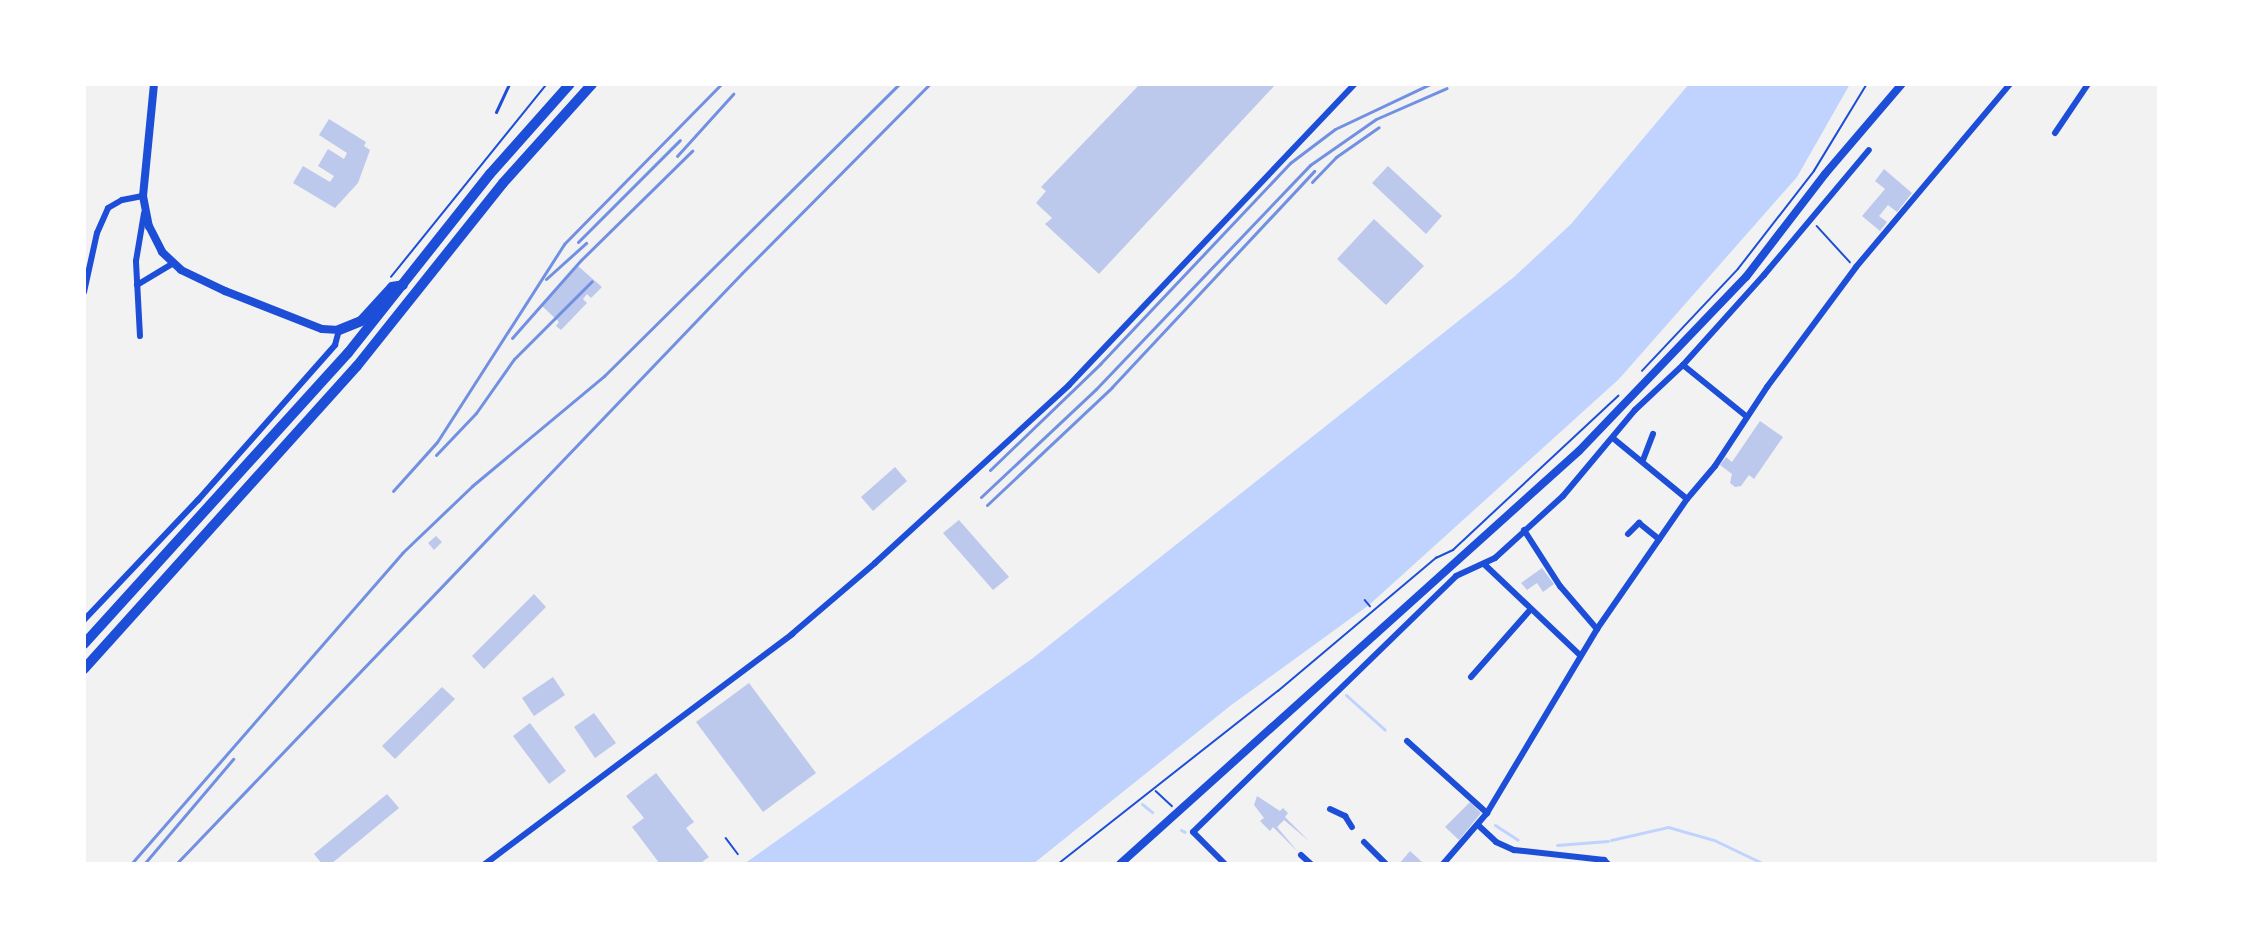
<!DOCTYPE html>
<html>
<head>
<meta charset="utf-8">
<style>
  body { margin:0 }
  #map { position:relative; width:2243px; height:948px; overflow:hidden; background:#f2f2f2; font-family:"Public Sans",sans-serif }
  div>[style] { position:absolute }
  .water>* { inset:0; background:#bfd3fe }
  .stream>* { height:3px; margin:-1.5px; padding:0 1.5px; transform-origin:1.5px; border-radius:1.5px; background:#bfd3fe }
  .building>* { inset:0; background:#bdc9ec }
  .path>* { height:1.5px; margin:-0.75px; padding:0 0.75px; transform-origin:0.75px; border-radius:0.75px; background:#1d4ed8 }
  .service>* { height:3px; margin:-1.5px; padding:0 1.5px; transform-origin:1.5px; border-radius:1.5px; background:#1d4ed8 }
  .minor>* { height:6px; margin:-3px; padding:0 3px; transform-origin:3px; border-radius:3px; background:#1d4ed8 }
  .tertiary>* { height:8px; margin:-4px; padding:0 4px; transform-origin:4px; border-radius:4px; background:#1d4ed8 }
  .secondary>* { height:8px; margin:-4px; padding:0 4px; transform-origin:4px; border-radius:4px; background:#1d4ed8 }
  .trunk>* { height:10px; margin:-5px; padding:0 5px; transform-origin:5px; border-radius:5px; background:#1d4ed8 }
  .rail>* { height:3px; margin:-1.5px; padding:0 1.5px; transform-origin:1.5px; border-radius:1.5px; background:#7290e2 }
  span { translate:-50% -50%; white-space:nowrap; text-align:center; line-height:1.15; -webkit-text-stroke:4.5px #fff; paint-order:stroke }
  .frame { position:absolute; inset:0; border:86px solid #fff; pointer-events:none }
</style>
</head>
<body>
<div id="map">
  <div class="water">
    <div style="clip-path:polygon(1689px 84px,1850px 84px,1797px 177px,1619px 379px,1369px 605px,1230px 706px,1033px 864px,744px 864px,1033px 658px,1514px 277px,1571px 224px)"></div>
  </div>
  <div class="stream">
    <div style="left:1346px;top:695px;width:52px;rotate:41.9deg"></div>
    <div style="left:1142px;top:804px;width:13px;rotate:39deg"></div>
    <div style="left:1495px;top:825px;width:27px;rotate:33deg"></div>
    <div style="left:1181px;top:830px;width:4px;rotate:27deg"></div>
    <div style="left:1611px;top:840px;width:58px;rotate:-12.8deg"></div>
    <div style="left:1668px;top:827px;width:48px;rotate:15.8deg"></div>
    <div style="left:1714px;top:840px;width:55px;rotate:25.6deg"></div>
    <div style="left:1557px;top:845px;width:51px;rotate:-4.5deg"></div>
  </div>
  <div class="building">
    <div style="clip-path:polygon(1140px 84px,1276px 84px,1099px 274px,1045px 224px,1052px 218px,1036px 203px,1046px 191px,1041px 187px)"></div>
    <div style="clip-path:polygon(329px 119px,366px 142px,364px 146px,370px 150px,358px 183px,335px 208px,293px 183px,303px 166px,330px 182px,334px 176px,318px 166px,328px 149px,344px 159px,347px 153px,319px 135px)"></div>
    <div style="clip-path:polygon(1388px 166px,1442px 216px,1426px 234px,1372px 183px)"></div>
    <div style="clip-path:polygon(1884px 169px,1912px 193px,1897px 212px,1888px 205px,1879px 216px,1887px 222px,1880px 231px,1862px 216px,1885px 189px,1875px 181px)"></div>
    <div style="clip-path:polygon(1374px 219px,1424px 266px,1386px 305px,1337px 259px)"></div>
    <div style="clip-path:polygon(578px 266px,602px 287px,591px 298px,587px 294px,583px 299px,587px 303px,561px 330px,556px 326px,559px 322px,541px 305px)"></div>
    <div style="clip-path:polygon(1760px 421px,1783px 437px,1754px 479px,1749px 475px,1741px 486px,1735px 487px,1730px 483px,1732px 474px,1720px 465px,1726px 457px,1732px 462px)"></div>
    <div style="clip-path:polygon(895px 467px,907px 481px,873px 511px,861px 497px)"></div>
    <div style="clip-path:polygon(959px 520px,1009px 577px,993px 590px,943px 533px)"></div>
    <div style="clip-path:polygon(436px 536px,442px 542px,434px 550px,428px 543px)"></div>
    <div style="clip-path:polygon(1542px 568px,1554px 584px,1543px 592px,1537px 583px,1527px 590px,1521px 583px)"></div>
    <div style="clip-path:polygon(534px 594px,546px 607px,484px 669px,472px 656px)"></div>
    <div style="clip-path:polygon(553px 677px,565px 695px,534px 716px,522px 698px)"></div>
    <div style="clip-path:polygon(749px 683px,816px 773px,763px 812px,696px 722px)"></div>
    <div style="clip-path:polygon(442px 687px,455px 699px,395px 759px,382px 746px)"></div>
    <div style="clip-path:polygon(594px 713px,616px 743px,595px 758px,574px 727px)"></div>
    <div style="clip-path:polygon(530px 723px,566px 771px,549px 784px,513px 736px)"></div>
    <div style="clip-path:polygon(656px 773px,694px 822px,686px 828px,709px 857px,699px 864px,660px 864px,632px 827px,644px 818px,626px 796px)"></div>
    <div style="clip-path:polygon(387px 794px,399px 808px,331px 864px,322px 864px,314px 854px)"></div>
    <div style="clip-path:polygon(1257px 796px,1280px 811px,1283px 808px,1288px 813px,1285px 817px,1309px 841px,1284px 820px,1277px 827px,1298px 852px,1273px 827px,1270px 831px,1260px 821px,1264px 818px,1254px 805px)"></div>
    <div style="clip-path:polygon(1470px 802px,1481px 813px,1459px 840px,1445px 827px)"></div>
    <div style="clip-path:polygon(1410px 851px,1422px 862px,1421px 864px,1399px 864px)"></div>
  </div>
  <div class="path">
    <div style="left:1817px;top:226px;width:49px;rotate:47.5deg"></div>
    <div style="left:391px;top:277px;width:248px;rotate:-51.1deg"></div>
    <div style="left:1642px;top:371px;width:140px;rotate:-46.7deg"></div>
    <div style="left:1738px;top:269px;width:124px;rotate:-52.2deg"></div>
    <div style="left:1814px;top:171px;width:102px;rotate:-58.7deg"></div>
    <div style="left:1365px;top:600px;width:8px;rotate:50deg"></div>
    <div style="left:1156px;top:791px;width:22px;rotate:43deg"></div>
    <div style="left:726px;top:838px;width:20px;rotate:53deg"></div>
    <div style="left:1058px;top:864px;width:280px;rotate:-38.2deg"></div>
    <div style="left:1278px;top:691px;width:207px;rotate:-40.1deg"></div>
    <div style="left:1436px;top:558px;width:19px;rotate:-25deg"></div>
    <div style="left:1453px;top:550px;width:226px;rotate:-43deg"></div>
  </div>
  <div class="service">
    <div style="left:496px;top:112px;width:31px;rotate:-65deg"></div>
  </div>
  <div class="minor">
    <div style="left:2055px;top:133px;width:59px;rotate:-56deg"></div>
    <div style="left:137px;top:285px;width:41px;rotate:-31deg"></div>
    <div style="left:84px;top:292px;width:60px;rotate:-77.6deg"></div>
    <div style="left:97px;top:233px;width:27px;rotate:-66deg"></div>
    <div style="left:108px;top:208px;width:16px;rotate:-30deg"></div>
    <div style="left:122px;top:200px;width:21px;rotate:-11deg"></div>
    <div style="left:140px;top:336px;width:75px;rotate:-93.1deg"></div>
    <div style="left:136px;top:261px;width:49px;rotate:-80.5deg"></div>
    <div style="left:1683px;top:365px;width:81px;rotate:39deg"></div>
    <div style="left:1614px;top:439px;width:94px;rotate:39.4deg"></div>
    <div style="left:1643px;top:460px;width:28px;rotate:-69deg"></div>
    <div style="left:1524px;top:530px;width:67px;rotate:57.3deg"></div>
    <div style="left:1560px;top:586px;width:57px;rotate:49.3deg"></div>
    <div style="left:1628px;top:534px;width:16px;rotate:-45deg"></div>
    <div style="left:1639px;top:523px;width:26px;rotate:39deg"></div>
    <div style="left:1484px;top:564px;width:132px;rotate:43.5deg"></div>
    <div style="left:84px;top:620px;width:166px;rotate:-46.5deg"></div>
    <div style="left:198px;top:500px;width:207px;rotate:-48.5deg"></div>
    <div style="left:335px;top:345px;width:16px;rotate:-75deg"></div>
    <div style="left:1471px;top:677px;width:89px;rotate:-48.6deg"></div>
    <div style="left:1407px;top:741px;width:108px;rotate:42deg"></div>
    <div style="left:1330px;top:809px;width:17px;rotate:25deg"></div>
    <div style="left:1345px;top:816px;width:13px;rotate:58deg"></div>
    <div style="left:1478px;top:825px;width:25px;rotate:43deg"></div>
    <div style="left:1496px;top:842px;width:20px;rotate:24deg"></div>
    <div style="left:1514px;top:850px;width:91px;rotate:6.3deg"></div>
    <div style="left:1604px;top:860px;width:6px;rotate:45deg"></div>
    <div style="left:1364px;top:842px;width:31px;rotate:45deg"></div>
    <div style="left:1301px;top:855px;width:13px;rotate:42deg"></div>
    <div style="left:485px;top:864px;width:384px;rotate:-36.8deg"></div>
    <div style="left:792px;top:634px;width:109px;rotate:-40.5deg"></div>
    <div style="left:875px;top:563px;width:263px;rotate:-42.5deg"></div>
    <div style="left:1069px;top:385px;width:415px;rotate:-46.5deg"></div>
    <div style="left:1225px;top:864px;width:45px;rotate:-135deg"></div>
    <div style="left:1193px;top:832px;width:367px;rotate:-44.2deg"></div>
    <div style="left:1456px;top:576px;width:43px;rotate:-24.8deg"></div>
    <div style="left:1495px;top:558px;width:92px;rotate:-42.4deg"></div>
    <div style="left:1563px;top:496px;width:112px;rotate:-50.1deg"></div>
    <div style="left:1635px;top:410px;width:66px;rotate:-43.2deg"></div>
    <div style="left:1683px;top:365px;width:121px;rotate:-48deg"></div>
    <div style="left:1764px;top:275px;width:163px;rotate:-50deg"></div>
    <div style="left:1443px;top:864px;width:67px;rotate:-49.2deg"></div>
    <div style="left:1487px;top:813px;width:214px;rotate:-59.1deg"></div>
    <div style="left:1597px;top:629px;width:158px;rotate:-55.3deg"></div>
    <div style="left:1687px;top:499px;width:43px;rotate:-49.7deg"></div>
    <div style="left:1715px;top:466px;width:95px;rotate:-56.6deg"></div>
    <div style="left:1767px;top:387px;width:149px;rotate:-53.4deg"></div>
    <div style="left:1856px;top:267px;width:239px;rotate:-49.9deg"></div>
  </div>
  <div class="tertiary">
    <div style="left:154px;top:84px;width:113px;rotate:95.6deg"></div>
    <div style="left:143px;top:196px;width:31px;rotate:79deg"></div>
    <div style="left:149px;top:226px;width:29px;rotate:63deg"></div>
    <div style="left:162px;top:252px;width:26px;rotate:43deg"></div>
    <div style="left:181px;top:270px;width:49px;rotate:25.5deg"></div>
    <div style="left:225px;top:291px;width:104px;rotate:21.4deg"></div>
    <div style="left:322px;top:329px;width:17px;rotate:3deg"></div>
  </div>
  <div class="secondary">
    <div style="left:1120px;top:864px;width:617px;rotate:-41.98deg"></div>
    <div style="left:1579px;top:451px;width:241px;rotate:-46.2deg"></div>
    <div style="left:1746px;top:277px;width:130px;rotate:-52.5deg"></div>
    <div style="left:1825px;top:174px;width:118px;rotate:-49.5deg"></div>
  </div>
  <div class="trunk">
    <div style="left:339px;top:330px;width:24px;rotate:-22deg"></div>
    <div style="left:361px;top:321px;width:46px;rotate:-47.6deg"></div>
    <div style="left:392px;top:287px;width:11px;rotate:-10deg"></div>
    <div style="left:84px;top:644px;width:393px;rotate:-47.8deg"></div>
    <div style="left:348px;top:353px;width:228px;rotate:-51.6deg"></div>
    <div style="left:490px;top:174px;width:120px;rotate:-48.4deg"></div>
    <div style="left:84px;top:669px;width:408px;rotate:-48deg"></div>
    <div style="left:357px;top:366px;width:234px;rotate:-51.4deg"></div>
    <div style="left:503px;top:183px;width:133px;rotate:-48deg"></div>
  </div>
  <div class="rail">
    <div style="left:677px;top:156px;width:84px;rotate:-47.9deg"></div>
    <div style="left:1312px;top:182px;width:35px;rotate:-46deg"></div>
    <div style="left:1336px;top:157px;width:52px;rotate:-34.9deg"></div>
    <div style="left:578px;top:242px;width:144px;rotate:-45deg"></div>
    <div style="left:546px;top:279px;width:54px;rotate:-42deg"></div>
    <div style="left:512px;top:338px;width:104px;rotate:-48.5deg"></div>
    <div style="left:581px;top:260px;width:156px;rotate:-44.5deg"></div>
    <div style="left:436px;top:455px;width:58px;rotate:-46.4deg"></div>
    <div style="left:476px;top:413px;width:66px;rotate:-54.9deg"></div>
    <div style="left:514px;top:359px;width:110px;rotate:-45deg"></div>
    <div style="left:990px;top:470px;width:153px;rotate:-43.9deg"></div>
    <div style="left:1100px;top:364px;width:277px;rotate:-46.6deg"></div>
    <div style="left:1290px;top:163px;width:56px;rotate:-37.1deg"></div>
    <div style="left:1335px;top:129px;width:105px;rotate:-25.3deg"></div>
    <div style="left:393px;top:491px;width:66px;rotate:-48.1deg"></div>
    <div style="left:437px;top:442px;width:235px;rotate:-57.3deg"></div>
    <div style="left:564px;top:244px;width:224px;rotate:-45.5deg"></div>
    <div style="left:981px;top:497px;width:158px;rotate:-43.2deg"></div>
    <div style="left:1096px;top:389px;width:310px;rotate:-46.3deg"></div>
    <div style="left:1310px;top:165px;width:80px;rotate:-34.9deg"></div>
    <div style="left:1376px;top:119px;width:77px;rotate:-23.6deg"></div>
    <div style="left:987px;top:505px;width:172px;rotate:-43.3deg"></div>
    <div style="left:1112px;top:387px;width:296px;rotate:-46.9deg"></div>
    <div style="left:131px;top:864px;width:413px;rotate:-48.9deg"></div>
    <div style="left:402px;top:553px;width:97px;rotate:-43.7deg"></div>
    <div style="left:472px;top:486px;width:172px;rotate:-39.8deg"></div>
    <div style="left:604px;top:376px;width:415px;rotate:-44.7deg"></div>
    <div style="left:144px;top:864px;width:138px;rotate:-49.7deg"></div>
    <div style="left:176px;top:864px;width:818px;rotate:-46.24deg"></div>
    <div style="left:742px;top:273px;width:267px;rotate:-45.2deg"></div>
  </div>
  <div class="frame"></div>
</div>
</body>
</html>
